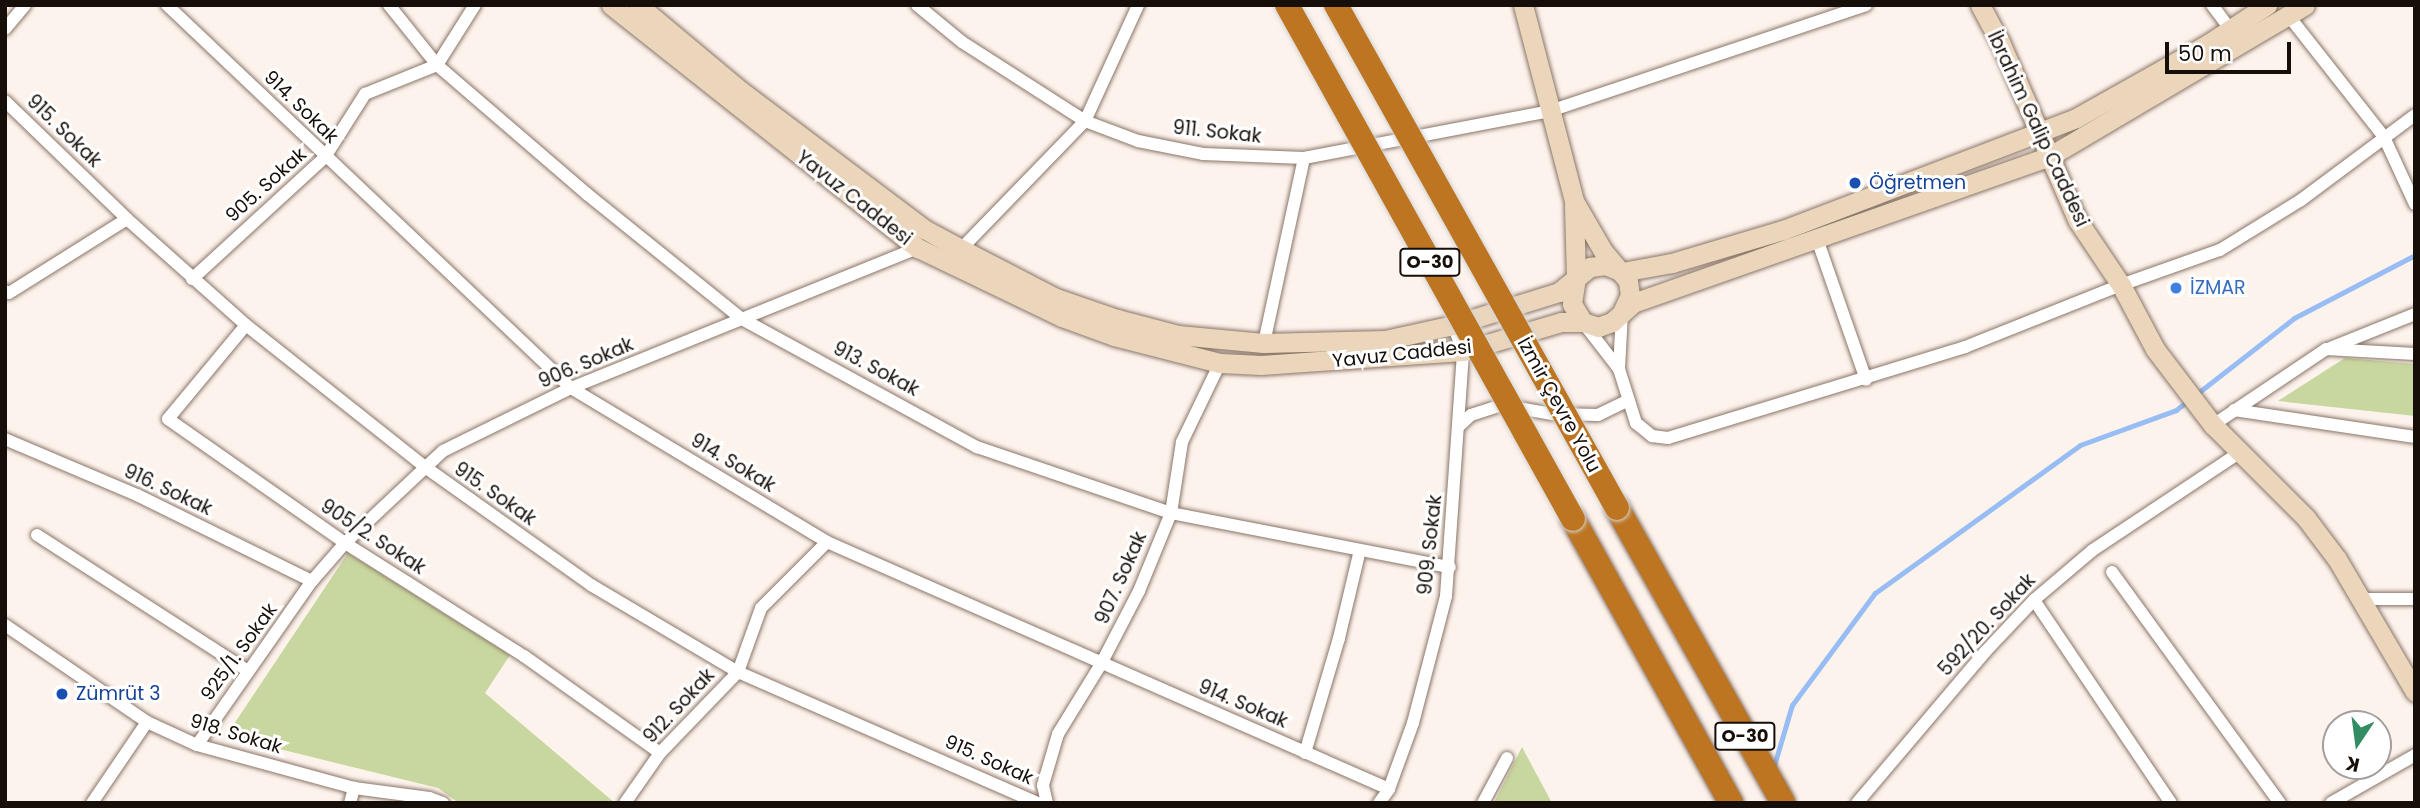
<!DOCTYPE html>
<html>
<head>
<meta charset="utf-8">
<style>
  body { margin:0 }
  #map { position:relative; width:2420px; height:808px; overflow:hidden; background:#fdf3ed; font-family:Poppins,sans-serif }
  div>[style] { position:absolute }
  .green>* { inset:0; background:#c8d79f }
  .stream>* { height:5px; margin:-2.5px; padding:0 2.5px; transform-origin:2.5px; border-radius:2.5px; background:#97bdf4 }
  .roads { filter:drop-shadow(0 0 2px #8a7567) drop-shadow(0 0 2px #8a7567) }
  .street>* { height:12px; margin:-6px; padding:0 6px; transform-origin:6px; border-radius:6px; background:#fff }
  .secondary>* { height:19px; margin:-9.5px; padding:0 9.5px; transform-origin:9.5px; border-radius:9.5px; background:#ebd6bc }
  .highway>* { height:24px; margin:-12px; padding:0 12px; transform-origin:12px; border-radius:12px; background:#bd7521 }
  .bridges { filter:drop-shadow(0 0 2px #d5d4d3) drop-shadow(0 0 2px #d5d4d3) }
  .highway-bridge>* { height:24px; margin:-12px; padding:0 12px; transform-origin:12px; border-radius:12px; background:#bd7521 }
  .dots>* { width:19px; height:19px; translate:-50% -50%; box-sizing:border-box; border:4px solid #fff; border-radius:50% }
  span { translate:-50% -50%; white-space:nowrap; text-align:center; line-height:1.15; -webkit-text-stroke:6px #fff; paint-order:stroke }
  .shield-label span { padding:2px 5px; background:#fff; border:2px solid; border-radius:5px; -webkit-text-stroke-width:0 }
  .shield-label { font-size:18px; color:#160e09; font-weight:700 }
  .street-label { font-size:19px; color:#160e09 }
  .transit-label { font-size:19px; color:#164399 }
  .left { translate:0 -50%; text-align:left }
  .shop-label { font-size:19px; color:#366cbe }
  .frame { position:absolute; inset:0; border:7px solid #160e09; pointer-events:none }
  .north { position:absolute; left:2322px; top:710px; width:70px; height:70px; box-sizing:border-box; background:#fff; border:2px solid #a29f9d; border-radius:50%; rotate:193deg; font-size:19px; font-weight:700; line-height:28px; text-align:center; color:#160e09 }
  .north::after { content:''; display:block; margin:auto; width:24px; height:32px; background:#338d63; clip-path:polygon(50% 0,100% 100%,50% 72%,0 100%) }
  .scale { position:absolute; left:2165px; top:42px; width:126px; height:32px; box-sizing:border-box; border:4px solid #160e09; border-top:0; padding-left:9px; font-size:21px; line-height:24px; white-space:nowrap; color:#160e09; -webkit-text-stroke:5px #fff; paint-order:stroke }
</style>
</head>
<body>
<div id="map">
  <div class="green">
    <div style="clip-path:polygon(2345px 358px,2415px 364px,2415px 416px,2278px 401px)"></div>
    <div style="clip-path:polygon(348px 553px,510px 655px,485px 693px,615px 803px,459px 803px,438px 788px,226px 736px)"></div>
    <div style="clip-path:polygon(1522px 747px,1552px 803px,1494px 803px)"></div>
  </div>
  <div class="stream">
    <div style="left:1773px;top:769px;width:67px;rotate:-73.5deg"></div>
    <div style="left:1792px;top:705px;width:139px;rotate:-53.5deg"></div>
    <div style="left:1875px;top:593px;width:253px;rotate:-35.8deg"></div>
    <div style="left:2080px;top:445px;width:102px;rotate:-20deg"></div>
    <div style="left:2176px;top:410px;width:150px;rotate:-37.9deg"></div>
    <div style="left:2294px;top:318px;width:136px;rotate:-27.5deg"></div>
  </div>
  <div class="roads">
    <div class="street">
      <div style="left:167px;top:5px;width:557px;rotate:43.47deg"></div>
      <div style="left:571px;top:388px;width:299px;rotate:31deg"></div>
      <div style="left:827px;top:542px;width:614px;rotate:23.73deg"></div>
      <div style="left:389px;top:5px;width:77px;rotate:51.3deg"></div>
      <div style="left:437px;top:65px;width:198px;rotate:40.7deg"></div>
      <div style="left:587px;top:194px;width:199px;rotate:38.9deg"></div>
      <div style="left:742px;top:319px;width:268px;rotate:28.6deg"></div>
      <div style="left:977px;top:447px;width:205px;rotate:18.8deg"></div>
      <div style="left:1171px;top:513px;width:284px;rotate:11deg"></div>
      <div style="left:917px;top:5px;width:58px;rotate:39.4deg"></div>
      <div style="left:962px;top:42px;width:146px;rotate:32.7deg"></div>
      <div style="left:1085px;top:121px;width:57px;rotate:20.7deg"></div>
      <div style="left:1138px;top:141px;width:66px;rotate:11.3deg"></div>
      <div style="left:1203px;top:154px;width:101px;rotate:2.3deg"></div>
      <div style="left:1304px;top:158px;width:250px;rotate:-10.8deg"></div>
      <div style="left:1550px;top:111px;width:333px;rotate:-18.5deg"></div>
      <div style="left:2212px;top:5px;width:30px;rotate:53deg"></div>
      <div style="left:2288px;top:15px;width:155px;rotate:51.8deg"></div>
      <div style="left:2384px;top:137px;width:74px;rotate:65.2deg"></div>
      <div style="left:5px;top:29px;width:31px;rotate:-50deg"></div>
      <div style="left:5px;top:101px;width:170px;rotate:44deg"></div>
      <div style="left:127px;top:219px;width:159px;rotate:41.7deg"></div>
      <div style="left:246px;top:325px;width:228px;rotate:38.4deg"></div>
      <div style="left:425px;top:467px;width:204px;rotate:35.4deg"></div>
      <div style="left:591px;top:585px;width:171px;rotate:30.6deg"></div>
      <div style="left:738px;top:672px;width:327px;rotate:23.6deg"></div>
      <div style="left:1817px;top:239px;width:149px;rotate:70.8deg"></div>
      <div style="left:961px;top:249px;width:178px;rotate:-45.9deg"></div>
      <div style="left:1085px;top:121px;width:128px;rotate:-65.4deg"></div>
      <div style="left:192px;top:279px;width:180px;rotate:-42.5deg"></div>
      <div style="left:325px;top:157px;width:75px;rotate:-57.6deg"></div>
      <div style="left:365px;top:94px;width:78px;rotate:-21.9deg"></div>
      <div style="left:437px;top:65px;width:71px;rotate:-57.7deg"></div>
      <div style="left:5px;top:291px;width:4px;rotate:27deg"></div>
      <div style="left:9px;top:293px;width:139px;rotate:-32.1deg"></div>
      <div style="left:1622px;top:312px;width:57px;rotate:93deg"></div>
      <div style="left:1619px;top:369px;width:57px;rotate:72.5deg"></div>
      <div style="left:1636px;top:423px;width:21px;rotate:39deg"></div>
      <div style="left:1652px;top:436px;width:16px;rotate:7deg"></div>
      <div style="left:1668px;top:438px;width:311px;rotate:-17deg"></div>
      <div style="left:1965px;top:347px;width:168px;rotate:-21.7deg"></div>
      <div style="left:2121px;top:285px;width:105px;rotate:-19.5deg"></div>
      <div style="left:2220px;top:250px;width:95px;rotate:-31.7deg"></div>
      <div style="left:2301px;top:200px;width:142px;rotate:-36.7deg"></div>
      <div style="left:246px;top:325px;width:122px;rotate:129.7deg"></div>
      <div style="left:168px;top:419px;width:216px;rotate:35deg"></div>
      <div style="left:345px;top:543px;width:212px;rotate:32.3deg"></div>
      <div style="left:524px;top:656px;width:167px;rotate:35.5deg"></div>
      <div style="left:1585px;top:325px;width:56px;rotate:52.3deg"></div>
      <div style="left:1264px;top:343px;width:189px;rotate:-77.8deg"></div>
      <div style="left:2330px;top:348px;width:92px;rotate:-21.8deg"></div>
      <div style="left:2234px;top:410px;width:183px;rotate:8.5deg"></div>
      <div style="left:2213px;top:425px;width:136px;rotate:-33.9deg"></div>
      <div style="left:2326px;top:349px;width:89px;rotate:3.2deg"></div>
      <div style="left:1459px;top:426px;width:16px;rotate:-43deg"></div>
      <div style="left:1471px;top:415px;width:32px;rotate:-18deg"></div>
      <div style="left:1501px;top:405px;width:52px;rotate:10deg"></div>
      <div style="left:1552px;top:414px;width:46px;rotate:1.2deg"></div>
      <div style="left:1598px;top:415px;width:34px;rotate:-26deg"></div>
      <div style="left:5px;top:439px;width:143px;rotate:23deg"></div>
      <div style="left:137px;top:495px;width:195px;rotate:26.2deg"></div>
      <div style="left:37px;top:535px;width:251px;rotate:32.8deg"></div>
      <div style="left:2112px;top:572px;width:286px;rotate:54deg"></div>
      <div style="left:2361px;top:599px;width:54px"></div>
      <div style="left:2034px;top:600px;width:245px;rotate:56deg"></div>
      <div style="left:5px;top:625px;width:172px;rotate:34.3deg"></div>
      <div style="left:147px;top:722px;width:55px;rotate:24.7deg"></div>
      <div style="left:197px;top:745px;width:163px;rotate:15.3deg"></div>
      <div style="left:354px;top:788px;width:76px;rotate:7.6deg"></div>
      <div style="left:429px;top:798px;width:15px;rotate:20deg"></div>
      <div style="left:197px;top:745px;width:200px;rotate:-55deg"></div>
      <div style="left:312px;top:581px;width:50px;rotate:-49deg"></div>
      <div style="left:345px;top:543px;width:134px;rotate:-43.2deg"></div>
      <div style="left:443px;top:451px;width:143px;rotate:-26.2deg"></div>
      <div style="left:571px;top:388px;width:374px;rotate:-22deg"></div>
      <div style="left:1305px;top:753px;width:120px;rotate:-73.5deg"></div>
      <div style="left:1339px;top:638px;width:90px;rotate:-76.6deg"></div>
      <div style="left:92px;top:803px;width:98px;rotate:-55.8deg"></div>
      <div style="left:350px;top:803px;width:16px;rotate:-75deg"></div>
      <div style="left:625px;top:803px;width:61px;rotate:-55deg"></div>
      <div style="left:660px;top:753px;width:112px;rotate:-46.1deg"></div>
      <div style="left:738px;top:672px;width:68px;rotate:-70.2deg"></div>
      <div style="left:761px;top:608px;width:93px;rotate:-45deg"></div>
      <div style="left:1047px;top:803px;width:18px;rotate:-103deg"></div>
      <div style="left:1043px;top:785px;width:53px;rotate:-73.6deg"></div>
      <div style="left:1058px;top:734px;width:82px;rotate:-58.4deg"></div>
      <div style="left:1101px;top:664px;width:82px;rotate:-62.5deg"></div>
      <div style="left:1139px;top:591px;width:84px;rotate:-67.7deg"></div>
      <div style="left:1171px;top:513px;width:72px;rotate:-81.2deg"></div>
      <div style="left:1182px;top:442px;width:88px;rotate:-64.3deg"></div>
      <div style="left:1379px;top:803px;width:17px;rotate:-54deg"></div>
      <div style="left:1389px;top:789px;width:70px;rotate:-70deg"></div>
      <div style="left:1413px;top:723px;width:131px;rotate:-75.4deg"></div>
      <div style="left:1446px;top:596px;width:246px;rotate:-86deg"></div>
      <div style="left:1463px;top:351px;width:28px;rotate:-111deg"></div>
      <div style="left:1483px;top:803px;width:51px;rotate:-61.9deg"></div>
      <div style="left:1857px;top:803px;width:198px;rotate:-49.7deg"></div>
      <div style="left:1985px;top:652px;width:71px;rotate:-46.7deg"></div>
      <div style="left:2034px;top:600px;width:77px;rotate:-40.3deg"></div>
      <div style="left:2093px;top:550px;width:175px;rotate:-33.6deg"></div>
      <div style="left:2331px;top:803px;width:97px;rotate:-29.7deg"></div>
    </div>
    <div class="secondary">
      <div style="left:611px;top:5px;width:392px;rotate:38.4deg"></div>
      <div style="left:918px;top:248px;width:160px;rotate:25.6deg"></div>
      <div style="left:1062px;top:317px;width:55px;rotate:20.1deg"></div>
      <div style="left:1114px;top:336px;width:109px;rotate:14.3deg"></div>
      <div style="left:1220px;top:363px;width:41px;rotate:2.8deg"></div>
      <div style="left:1261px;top:365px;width:202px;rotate:-4deg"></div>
      <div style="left:1463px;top:351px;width:102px;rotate:-16.5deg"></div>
      <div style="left:1561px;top:322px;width:22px"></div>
      <div style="left:1583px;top:322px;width:16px;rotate:18deg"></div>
      <div style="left:1598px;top:327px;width:15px;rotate:-20deg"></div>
      <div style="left:1612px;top:322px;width:28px;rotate:-42deg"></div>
      <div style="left:1633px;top:303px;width:442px;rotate:-19.4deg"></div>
      <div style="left:2050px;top:156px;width:296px;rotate:-30.6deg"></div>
      <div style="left:638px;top:5px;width:134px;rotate:39.9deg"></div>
      <div style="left:741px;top:91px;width:229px;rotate:37deg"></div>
      <div style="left:924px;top:229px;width:42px;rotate:28.4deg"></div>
      <div style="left:961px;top:249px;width:107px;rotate:27.3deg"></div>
      <div style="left:1056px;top:298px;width:65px;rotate:19deg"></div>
      <div style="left:1117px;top:319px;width:63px;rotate:14.7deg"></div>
      <div style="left:1178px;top:335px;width:86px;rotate:5.3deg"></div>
      <div style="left:1264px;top:343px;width:121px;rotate:-1.4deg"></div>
      <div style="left:1385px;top:340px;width:70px;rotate:-12.4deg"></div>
      <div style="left:1453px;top:325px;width:111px;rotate:-17.3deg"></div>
      <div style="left:1559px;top:292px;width:40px;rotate:-39deg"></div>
      <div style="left:1590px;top:267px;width:16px;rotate:-7deg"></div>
      <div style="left:1606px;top:265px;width:17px;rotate:24deg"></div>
      <div style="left:1622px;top:272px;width:51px;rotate:-10.2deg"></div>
      <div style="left:1672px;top:263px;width:116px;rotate:-16.6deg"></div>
      <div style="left:1783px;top:230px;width:314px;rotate:-20.9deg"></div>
      <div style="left:2076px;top:118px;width:151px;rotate:-29.3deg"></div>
      <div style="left:2208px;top:44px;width:71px;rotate:-33.5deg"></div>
      <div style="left:1523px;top:5px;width:203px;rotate:75.4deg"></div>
      <div style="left:1574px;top:201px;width:58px;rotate:59.9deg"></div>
      <div style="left:1603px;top:251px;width:39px;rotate:50deg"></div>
      <div style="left:1628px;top:281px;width:14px;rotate:82deg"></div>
      <div style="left:1630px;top:295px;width:19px;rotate:115deg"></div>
      <div style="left:1980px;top:5px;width:42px;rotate:61.6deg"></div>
      <div style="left:2000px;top:42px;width:195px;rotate:66.5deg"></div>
      <div style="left:2078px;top:221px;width:77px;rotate:56.1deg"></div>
      <div style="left:2121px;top:285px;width:72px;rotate:62deg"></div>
      <div style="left:2155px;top:349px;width:96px;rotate:52.7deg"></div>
      <div style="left:2213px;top:425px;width:132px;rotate:45deg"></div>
      <div style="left:2306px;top:518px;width:51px;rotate:52.9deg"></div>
      <div style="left:2337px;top:559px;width:154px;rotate:59.6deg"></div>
      <div style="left:1574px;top:206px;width:72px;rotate:88.4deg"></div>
      <div style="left:1576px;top:278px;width:26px;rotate:99deg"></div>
      <div style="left:1572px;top:304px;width:21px;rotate:59deg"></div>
    </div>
    <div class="highway">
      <div style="left:1617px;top:508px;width:338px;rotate:60.6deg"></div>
      <div style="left:1573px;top:519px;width:325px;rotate:60.9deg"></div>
    </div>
  </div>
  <div class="bridges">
    <div class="highway-bridge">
      <div style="left:1287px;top:5px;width:588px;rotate:60.91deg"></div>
      <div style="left:1336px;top:5px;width:576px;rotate:60.81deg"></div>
    </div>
  </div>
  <div class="dots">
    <div style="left:1855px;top:183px;background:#1a4fb4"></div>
    <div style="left:2176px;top:288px;background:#3f7fe0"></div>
    <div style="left:62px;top:694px;background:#1a4fb4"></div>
  </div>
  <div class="shield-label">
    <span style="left:1430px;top:262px">O-30</span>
    <span style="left:1745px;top:736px">O-30</span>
  </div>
  <div class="street-label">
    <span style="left:301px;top:107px;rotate:44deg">914. Sokak</span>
    <span style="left:2038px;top:129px;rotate:65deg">İbrahim Galip Caddesi</span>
    <span style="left:64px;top:131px;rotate:44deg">915. Sokak</span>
    <span style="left:1217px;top:132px;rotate:6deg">911. Sokak</span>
    <span style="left:266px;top:185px;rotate:-42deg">905. Sokak</span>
    <span style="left:854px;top:198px;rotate:38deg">Yavuz Caddesi</span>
    <span style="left:1402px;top:354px;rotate:-6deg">Yavuz Caddesi</span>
    <span style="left:586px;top:363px;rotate:-23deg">906. Sokak</span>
    <span style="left:876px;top:369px;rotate:28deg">913. Sokak</span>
    <span style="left:1559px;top:405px;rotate:61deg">İzmir Çevre Yolu</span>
    <span style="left:733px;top:463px;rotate:31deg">914. Sokak</span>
    <span style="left:168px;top:490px;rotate:25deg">916. Sokak</span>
    <span style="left:495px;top:494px;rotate:35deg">915. Sokak</span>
    <span style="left:373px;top:537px;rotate:33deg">905/2. Sokak</span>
    <span style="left:1430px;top:545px;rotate:-84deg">909. Sokak</span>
    <span style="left:1121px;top:578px;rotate:-66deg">907. Sokak</span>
    <span style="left:1987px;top:625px;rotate:-47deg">592/20. Sokak</span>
    <span style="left:239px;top:652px;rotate:-54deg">925/1. Sokak</span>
    <span style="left:1243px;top:704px;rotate:23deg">914. Sokak</span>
    <span style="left:679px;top:706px;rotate:-47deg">912. Sokak</span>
    <span style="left:236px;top:734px;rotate:17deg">918. Sokak</span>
    <span style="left:989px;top:760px;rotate:24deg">915. Sokak</span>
  </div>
  <div class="transit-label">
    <span class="left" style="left:1869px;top:183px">Öğretmen</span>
    <span class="left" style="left:76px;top:694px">Zümrüt 3</span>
  </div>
  <div class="shop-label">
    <span class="left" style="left:2190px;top:288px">İZMAR</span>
  </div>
  <div class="frame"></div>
  <div class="north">K</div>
  <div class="scale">50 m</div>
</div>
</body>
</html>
